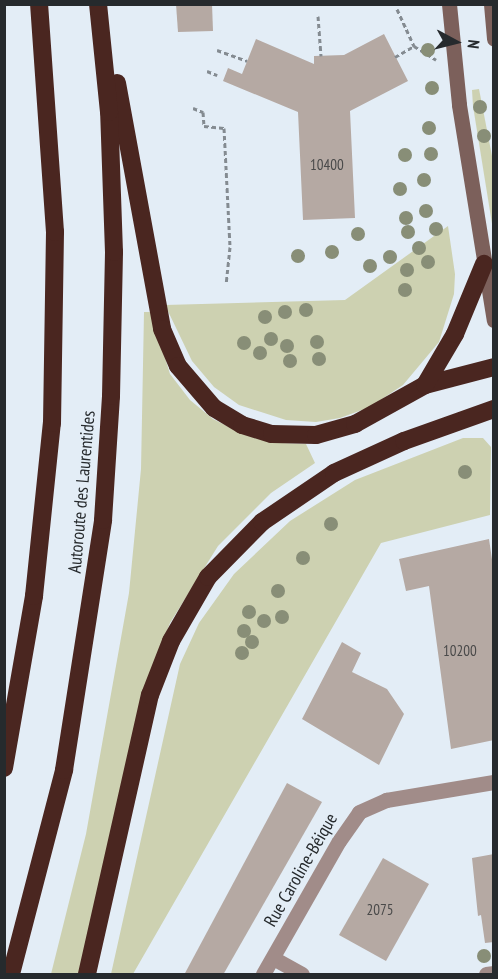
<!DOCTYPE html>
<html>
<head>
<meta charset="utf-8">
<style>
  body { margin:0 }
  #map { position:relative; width:498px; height:979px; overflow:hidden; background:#e3edf6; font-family:"PT Sans Narrow",sans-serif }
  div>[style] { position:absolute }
  .green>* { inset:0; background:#cdd1b1 }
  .building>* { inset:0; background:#b5a9a3 }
  .path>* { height:3px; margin-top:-1.5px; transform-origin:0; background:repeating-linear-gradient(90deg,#848b91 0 4.5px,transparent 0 7.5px) }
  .minor>* { height:15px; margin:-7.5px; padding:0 7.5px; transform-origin:7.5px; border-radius:7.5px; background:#a18c89 }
  .secondary>* { height:15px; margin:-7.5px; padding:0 7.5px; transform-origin:7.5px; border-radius:7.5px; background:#7c605b }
  .motorway>* { height:18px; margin:-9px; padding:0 9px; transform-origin:9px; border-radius:9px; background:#4a2620 }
  .trees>* { width:14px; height:14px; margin:-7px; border-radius:50%; background:#888e77 }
  span { translate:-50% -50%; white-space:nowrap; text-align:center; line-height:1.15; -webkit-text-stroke:4.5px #e3edf6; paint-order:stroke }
  .number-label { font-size:15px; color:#4a4a4a }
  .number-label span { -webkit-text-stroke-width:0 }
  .street-label { font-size:18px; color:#262a2d }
  .frame { position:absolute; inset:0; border:6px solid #262a2d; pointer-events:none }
  .north { position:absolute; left:426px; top:12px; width:60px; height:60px; -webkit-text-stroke:4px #e3edf6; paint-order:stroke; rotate:97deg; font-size:16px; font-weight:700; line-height:24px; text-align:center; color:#262a2d }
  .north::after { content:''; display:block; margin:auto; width:21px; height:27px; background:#262a2d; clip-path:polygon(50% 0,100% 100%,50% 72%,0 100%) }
</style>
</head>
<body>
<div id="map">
  <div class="green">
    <div style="clip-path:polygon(479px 89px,493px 161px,493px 230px,473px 106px,472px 90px)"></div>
    <div style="clip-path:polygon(448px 226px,455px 274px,454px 294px,439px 342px,403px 385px,370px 407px,340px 418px,316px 422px,286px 420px,239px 405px,214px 387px,192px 361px,165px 305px,345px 300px)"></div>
    <div style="clip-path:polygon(144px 312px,151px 312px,170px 374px,190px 400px,213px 419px,237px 431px,282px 443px,306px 444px,315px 463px,271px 493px,218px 546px,170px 623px,155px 662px,80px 974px,51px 974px,86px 834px,129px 593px,141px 469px)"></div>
    <div style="clip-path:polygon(463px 438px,483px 438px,491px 447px,490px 515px,381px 543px,133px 974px,111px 974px,180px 664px,199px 623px,234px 574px,290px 521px,355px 480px)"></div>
  </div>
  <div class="building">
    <div style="clip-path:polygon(176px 4px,212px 4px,213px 31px,178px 32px)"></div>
    <div style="clip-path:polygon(384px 34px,408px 81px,350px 111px,355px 218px,303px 220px,298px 112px,223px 81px,228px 68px,242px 74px,256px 39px,314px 64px,314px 56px,344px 55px)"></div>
    <div style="clip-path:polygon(489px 539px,494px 573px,494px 740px,451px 749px,429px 586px,406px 591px,399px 559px)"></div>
    <div style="clip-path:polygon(342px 642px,361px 653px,352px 672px,387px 689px,404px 714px,379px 765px,302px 719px)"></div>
    <div style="clip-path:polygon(287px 783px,322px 802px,223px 975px,184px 975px)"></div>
    <div style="clip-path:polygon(494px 854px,494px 942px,485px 943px,481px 915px,478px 916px,472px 858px)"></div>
    <div style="clip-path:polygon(383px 858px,429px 884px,386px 961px,339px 935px)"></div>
  </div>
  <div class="path">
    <div style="left:397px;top:9px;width:41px;rotate:65.3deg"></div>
    <div style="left:318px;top:16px;width:40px;rotate:85.7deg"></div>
    <div style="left:217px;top:50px;width:32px;rotate:20deg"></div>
    <div style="left:395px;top:57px;width:22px;rotate:-30deg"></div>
    <div style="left:414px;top:46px;width:26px;rotate:32deg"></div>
    <div style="left:207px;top:71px;width:11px;rotate:22deg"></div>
    <div style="left:193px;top:108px;width:11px;rotate:22deg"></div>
    <div style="left:203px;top:112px;width:14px;rotate:86deg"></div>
    <div style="left:204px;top:126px;width:20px;rotate:6deg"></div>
    <div style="left:224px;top:128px;width:119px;rotate:87.1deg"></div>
    <div style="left:230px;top:247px;width:36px;rotate:96deg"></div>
  </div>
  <div class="minor">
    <div style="left:273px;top:958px;width:33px;rotate:29deg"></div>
    <div style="left:263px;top:974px;width:153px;rotate:-60.3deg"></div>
    <div style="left:339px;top:841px;width:35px;rotate:-55deg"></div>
    <div style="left:359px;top:812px;width:30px;rotate:-24deg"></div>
    <div style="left:386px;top:800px;width:109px;rotate:-9.5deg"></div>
    <div style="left:486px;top:974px;width:8px;rotate:-7deg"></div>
  </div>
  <div class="secondary">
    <div style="left:449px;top:4px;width:101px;rotate:84.3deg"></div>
    <div style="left:459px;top:105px;width:218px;rotate:80.8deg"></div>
    <div style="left:491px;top:4px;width:35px;rotate:85deg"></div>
  </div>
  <div class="motorway">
    <div style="left:117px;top:83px;width:250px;rotate:79.6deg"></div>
    <div style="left:162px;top:329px;width:40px;rotate:66.6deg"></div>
    <div style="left:178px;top:366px;width:55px;rotate:49.4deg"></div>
    <div style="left:214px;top:408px;width:33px;rotate:31deg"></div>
    <div style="left:242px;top:425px;width:31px;rotate:17deg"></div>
    <div style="left:272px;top:434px;width:44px;rotate:1.3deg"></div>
    <div style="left:316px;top:435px;width:41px;rotate:-15.8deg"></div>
    <div style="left:355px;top:424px;width:80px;rotate:-29.1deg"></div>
    <div style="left:425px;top:385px;width:71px;rotate:-14.6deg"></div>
    <div style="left:425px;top:385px;width:59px;rotate:-59.5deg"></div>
    <div style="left:455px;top:334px;width:76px;rotate:-67.5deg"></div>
    <div style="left:4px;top:768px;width:175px;rotate:-80.1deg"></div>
    <div style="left:34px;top:596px;width:174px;rotate:-84.1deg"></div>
    <div style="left:52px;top:423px;width:191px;rotate:-89.1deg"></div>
    <div style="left:55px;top:232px;width:229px;rotate:-94deg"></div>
    <div style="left:11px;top:974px;width:211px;rotate:-75.4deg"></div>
    <div style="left:64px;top:770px;width:253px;rotate:-81.1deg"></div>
    <div style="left:103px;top:520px;width:124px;rotate:-86.3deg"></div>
    <div style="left:111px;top:396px;width:144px;rotate:-88.8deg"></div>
    <div style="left:114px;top:252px;width:140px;rotate:-92deg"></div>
    <div style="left:109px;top:112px;width:109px;rotate:-95.8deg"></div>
    <div style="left:87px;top:974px;width:286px;rotate:-77.3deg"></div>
    <div style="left:150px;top:695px;width:58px;rotate:-68.7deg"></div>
    <div style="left:171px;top:641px;width:74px;rotate:-60deg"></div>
    <div style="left:208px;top:577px;width:77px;rotate:-45.5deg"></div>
    <div style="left:262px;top:522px;width:87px;rotate:-34.2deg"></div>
    <div style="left:334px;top:473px;width:77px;rotate:-24.6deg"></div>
    <div style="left:404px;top:441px;width:96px;rotate:-19.6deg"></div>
  </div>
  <div class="trees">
    <div style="left:428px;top:50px"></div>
    <div style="left:432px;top:88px"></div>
    <div style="left:480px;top:107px"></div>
    <div style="left:429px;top:128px"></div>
    <div style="left:484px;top:136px"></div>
    <div style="left:431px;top:154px"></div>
    <div style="left:405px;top:155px"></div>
    <div style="left:424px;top:180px"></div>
    <div style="left:400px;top:189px"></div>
    <div style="left:426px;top:211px"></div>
    <div style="left:406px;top:218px"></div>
    <div style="left:436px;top:229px"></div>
    <div style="left:408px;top:232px"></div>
    <div style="left:358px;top:234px"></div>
    <div style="left:419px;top:248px"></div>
    <div style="left:332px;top:252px"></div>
    <div style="left:298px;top:256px"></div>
    <div style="left:390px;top:257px"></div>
    <div style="left:428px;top:262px"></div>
    <div style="left:370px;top:266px"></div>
    <div style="left:407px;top:270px"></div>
    <div style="left:405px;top:290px"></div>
    <div style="left:306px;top:310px"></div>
    <div style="left:285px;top:312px"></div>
    <div style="left:265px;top:317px"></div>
    <div style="left:271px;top:339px"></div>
    <div style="left:317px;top:342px"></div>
    <div style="left:244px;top:343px"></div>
    <div style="left:287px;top:346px"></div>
    <div style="left:260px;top:353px"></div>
    <div style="left:319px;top:359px"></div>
    <div style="left:290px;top:361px"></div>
    <div style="left:465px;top:472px"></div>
    <div style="left:331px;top:524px"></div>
    <div style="left:303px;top:558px"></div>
    <div style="left:278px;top:591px"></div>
    <div style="left:249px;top:612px"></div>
    <div style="left:282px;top:617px"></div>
    <div style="left:264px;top:621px"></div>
    <div style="left:244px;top:631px"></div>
    <div style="left:252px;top:642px"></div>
    <div style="left:242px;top:653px"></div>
    <div style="left:484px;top:956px"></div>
  </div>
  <div class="number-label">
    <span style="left:327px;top:165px">10400</span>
    <span style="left:460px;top:651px">10200</span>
    <span style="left:380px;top:910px">2075</span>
  </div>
  <div class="street-label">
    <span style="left:82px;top:492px;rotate:-85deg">Autoroute des Laurentides</span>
    <span style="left:301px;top:870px;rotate:-60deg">Rue Caroline-Béique</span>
  </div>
  <div class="frame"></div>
  <div class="north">N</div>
</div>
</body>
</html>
